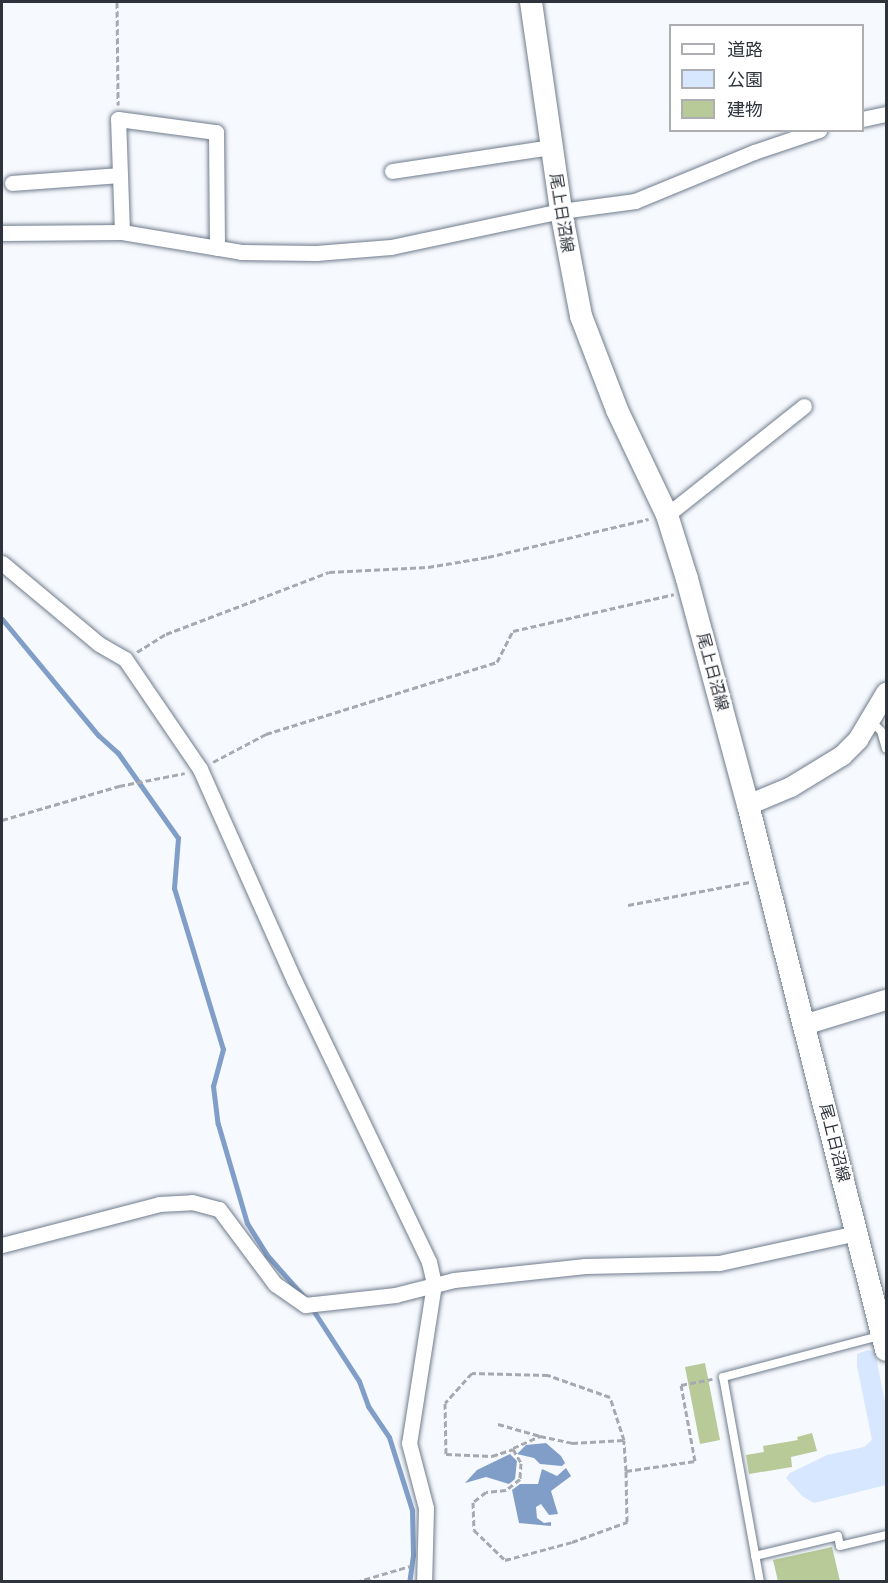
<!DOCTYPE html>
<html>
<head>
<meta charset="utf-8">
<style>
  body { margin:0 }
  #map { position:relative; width:888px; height:1583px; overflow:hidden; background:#f6f9fd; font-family:Poppins,"Noto Sans JP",sans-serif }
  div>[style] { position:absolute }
  .green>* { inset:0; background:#d7e7ff }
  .water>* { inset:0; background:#809ec8 }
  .stream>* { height:5px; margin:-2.5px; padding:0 2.5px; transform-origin:2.5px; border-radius:2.5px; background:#809ec8 }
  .building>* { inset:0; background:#b8ca98 }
  .path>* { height:3px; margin-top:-1.5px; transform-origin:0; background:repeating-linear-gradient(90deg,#a6a9af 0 6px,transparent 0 9px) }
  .roads { filter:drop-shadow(0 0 2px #707c8d) drop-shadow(0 0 2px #707c8d) }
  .service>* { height:8px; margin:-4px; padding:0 4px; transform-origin:4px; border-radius:4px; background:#fff }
  .minor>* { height:15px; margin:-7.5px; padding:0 7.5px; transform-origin:7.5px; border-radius:7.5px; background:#fff }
  .tertiary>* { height:20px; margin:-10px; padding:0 10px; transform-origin:10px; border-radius:10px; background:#fff }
  .secondary>* { height:22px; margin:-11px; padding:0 11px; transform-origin:11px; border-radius:11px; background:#fff }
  span { translate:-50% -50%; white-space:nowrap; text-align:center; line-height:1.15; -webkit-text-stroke:5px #fff; paint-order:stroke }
  .street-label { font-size:16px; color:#2f343c }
  .frame { position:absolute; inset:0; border:3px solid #2f343c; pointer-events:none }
  .legend { position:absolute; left:669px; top:24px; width:195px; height:108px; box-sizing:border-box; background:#fff; border:2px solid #acaeb1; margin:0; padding:8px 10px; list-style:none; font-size:18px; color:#2f343c }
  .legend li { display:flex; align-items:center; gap:12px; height:30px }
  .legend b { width:30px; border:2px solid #acaeb1 }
</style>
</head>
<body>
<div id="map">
  <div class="green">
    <div style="clip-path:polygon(868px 1350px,875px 1352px,886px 1407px,886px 1485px,814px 1503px,802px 1496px,786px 1478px,790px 1473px,827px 1455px,864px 1447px,872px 1440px,857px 1366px,857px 1354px)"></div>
  </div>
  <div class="water">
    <div style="clip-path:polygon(546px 1443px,561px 1456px,565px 1463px,562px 1466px,540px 1464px,534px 1458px,517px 1454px,526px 1445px)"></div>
    <div style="clip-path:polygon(510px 1454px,517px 1461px,515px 1479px,509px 1484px,486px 1477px,465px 1483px,477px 1470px)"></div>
    <div style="clip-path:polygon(566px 1468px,571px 1476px,551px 1491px,558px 1514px,549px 1515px,541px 1504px,536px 1507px,537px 1518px,544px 1523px,551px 1522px,551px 1526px,519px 1523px,512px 1490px,520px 1484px,538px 1484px,542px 1469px,557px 1476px)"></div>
  </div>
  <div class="stream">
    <div style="left:2px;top:619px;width:151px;rotate:50.4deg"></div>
    <div style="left:98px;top:735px;width:27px;rotate:42deg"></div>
    <div style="left:118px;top:753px;width:104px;rotate:54.8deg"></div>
    <div style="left:178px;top:838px;width:50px;rotate:94.6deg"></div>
    <div style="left:174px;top:888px;width:168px;rotate:73.1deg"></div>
    <div style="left:223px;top:1049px;width:38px;rotate:105deg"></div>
    <div style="left:213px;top:1086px;width:38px;rotate:83deg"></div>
    <div style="left:218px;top:1124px;width:103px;rotate:73.7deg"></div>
    <div style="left:247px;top:1223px;width:36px;rotate:58deg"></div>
    <div style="left:266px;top:1254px;width:57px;rotate:48.5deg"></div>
    <div style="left:311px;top:1307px;width:88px;rotate:57deg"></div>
    <div style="left:359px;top:1381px;width:27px;rotate:70deg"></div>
    <div style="left:368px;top:1406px;width:37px;rotate:56deg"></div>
    <div style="left:389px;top:1437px;width:77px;rotate:72.5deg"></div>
    <div style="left:412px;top:1510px;width:45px;rotate:88.7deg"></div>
    <div style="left:413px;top:1555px;width:27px;rotate:98deg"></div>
  </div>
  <div class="building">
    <div style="clip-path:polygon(705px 1363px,720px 1440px,700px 1444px,685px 1367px)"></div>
    <div style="clip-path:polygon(812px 1433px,817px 1451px,791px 1457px,792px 1467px,749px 1474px,746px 1455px,764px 1452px,763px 1446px,798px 1440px,797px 1437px)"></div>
    <div style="clip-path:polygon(832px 1547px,840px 1581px,778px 1581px,773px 1560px)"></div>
  </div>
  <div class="path">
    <div style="left:117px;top:2px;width:103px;rotate:89.4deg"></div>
    <div style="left:137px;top:652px;width:34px;rotate:-32deg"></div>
    <div style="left:166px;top:634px;width:174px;rotate:-20.8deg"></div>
    <div style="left:329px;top:572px;width:99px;rotate:-2.9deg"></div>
    <div style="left:428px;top:567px;width:61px;rotate:-9.5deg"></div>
    <div style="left:488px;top:557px;width:165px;rotate:-13.3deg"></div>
    <div style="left:213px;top:762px;width:60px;rotate:-27.8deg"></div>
    <div style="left:266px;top:734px;width:242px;rotate:-17.3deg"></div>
    <div style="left:497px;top:662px;width:35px;rotate:-63deg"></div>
    <div style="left:513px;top:631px;width:165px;rotate:-12.9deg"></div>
    <div style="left:2px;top:820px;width:122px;rotate:-16.2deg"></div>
    <div style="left:119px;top:786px;width:67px;rotate:-11.1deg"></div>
    <div style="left:628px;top:905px;width:124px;rotate:-10.7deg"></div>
    <div style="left:498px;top:1424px;width:44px;rotate:15.9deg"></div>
    <div style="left:513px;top:1448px;width:30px;rotate:-24deg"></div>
    <div style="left:540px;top:1436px;width:33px;rotate:12deg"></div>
    <div style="left:572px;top:1443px;width:52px;rotate:-3.3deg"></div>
    <div style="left:626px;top:1471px;width:31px;rotate:-94deg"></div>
    <div style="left:624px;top:1440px;width:45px;rotate:-108deg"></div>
    <div style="left:610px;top:1397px;width:66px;rotate:-160.5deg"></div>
    <div style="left:548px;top:1375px;width:76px;rotate:-178.5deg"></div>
    <div style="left:472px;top:1373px;width:40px;rotate:132deg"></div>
    <div style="left:445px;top:1403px;width:51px;rotate:88.9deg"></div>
    <div style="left:446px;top:1454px;width:46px;rotate:2.5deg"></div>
    <div style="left:492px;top:1456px;width:22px;rotate:-18deg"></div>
    <div style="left:513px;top:1449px;width:16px;rotate:60deg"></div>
    <div style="left:521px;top:1463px;width:16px;rotate:94deg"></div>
    <div style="left:520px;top:1479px;width:18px;rotate:142deg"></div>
    <div style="left:506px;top:1490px;width:20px;rotate:174deg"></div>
    <div style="left:486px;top:1492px;width:16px;rotate:142deg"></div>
    <div style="left:473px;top:1502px;width:28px;rotate:88deg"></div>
    <div style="left:474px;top:1530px;width:43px;rotate:44.1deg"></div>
    <div style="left:505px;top:1560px;width:69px;rotate:-15deg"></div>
    <div style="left:572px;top:1542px;width:59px;rotate:-20deg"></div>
    <div style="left:627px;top:1522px;width:51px;rotate:-91.1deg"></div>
    <div style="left:626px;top:1471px;width:70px;rotate:-8.2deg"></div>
    <div style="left:695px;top:1461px;width:77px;rotate:-100.4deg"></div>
    <div style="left:681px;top:1385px;width:32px;rotate:-11deg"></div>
    <div style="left:356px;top:1582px;width:56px;rotate:-16.5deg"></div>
  </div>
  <div class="roads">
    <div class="service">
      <div style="left:871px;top:721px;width:14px;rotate:45deg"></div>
      <div style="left:881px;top:731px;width:18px;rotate:74deg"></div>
      <div style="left:755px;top:1556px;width:85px;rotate:-13.5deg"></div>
      <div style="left:838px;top:1536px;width:10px;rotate:79deg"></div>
      <div style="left:840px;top:1546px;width:47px;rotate:-13.4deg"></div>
      <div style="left:760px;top:1582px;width:208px;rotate:-100.2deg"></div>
      <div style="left:723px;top:1377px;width:161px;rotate:-14.7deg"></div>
    </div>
    <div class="minor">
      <div style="left:862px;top:119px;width:25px;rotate:-12deg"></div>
      <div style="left:392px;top:171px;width:161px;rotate:-8.6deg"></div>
      <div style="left:12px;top:183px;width:108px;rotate:-4.2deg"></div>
      <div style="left:122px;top:232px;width:113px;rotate:-92deg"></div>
      <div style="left:118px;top:119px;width:99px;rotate:7.6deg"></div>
      <div style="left:216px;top:132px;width:116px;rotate:89.5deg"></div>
      <div style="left:2px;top:233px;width:120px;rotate:-0.5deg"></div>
      <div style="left:122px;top:232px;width:121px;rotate:9.5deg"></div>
      <div style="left:241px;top:252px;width:75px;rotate:0.8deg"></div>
      <div style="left:316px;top:253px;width:75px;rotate:-4.6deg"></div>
      <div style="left:391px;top:247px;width:174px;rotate:-12deg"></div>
      <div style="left:561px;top:211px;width:75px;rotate:-7.7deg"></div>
      <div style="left:635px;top:201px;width:129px;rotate:-22.4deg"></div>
      <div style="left:754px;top:152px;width:69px;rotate:-18.7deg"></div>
      <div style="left:667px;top:515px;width:175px;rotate:-38.5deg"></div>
      <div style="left:2px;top:563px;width:126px;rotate:39.9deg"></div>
      <div style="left:99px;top:644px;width:30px;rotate:30deg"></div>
      <div style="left:125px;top:659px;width:133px;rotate:55.7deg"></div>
      <div style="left:200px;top:769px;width:231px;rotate:66deg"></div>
      <div style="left:294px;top:980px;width:313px;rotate:64.4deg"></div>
      <div style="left:429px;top:1262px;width:23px;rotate:77deg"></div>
      <div style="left:434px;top:1284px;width:161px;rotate:98.9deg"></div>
      <div style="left:409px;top:1443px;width:67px;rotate:75.3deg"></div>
      <div style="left:426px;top:1508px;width:74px;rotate:91.5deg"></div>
      <div style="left:2px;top:1245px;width:162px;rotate:-14.6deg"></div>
      <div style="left:159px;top:1204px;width:33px;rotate:-3deg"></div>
      <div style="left:192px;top:1202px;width:28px;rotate:15deg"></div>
      <div style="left:219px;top:1209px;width:94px;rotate:53.3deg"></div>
      <div style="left:275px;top:1284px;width:37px;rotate:35deg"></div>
      <div style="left:305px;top:1305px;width:91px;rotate:-6.3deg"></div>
      <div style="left:395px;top:1295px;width:61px;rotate:-14.3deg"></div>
      <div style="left:454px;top:1280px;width:132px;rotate:-6.1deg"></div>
      <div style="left:585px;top:1266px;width:134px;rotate:-1.3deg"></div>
      <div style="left:719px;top:1263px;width:141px;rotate:-12.3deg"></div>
    </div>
    <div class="tertiary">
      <div style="left:748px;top:805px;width:47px;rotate:-22.7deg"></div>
      <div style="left:791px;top:787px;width:60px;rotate:-31.3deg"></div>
      <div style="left:842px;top:756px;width:23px;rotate:-45deg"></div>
      <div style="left:858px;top:740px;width:55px;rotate:-59.2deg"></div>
      <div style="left:804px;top:1025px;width:86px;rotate:-17deg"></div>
    </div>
    <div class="secondary">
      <div style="left:531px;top:2px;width:211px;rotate:81.8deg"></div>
      <div style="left:561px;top:211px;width:107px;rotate:79.2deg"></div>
      <div style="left:581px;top:316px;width:101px;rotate:69deg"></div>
      <div style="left:617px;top:410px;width:116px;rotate:64.5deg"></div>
      <div style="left:667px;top:515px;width:67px;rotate:72.6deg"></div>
      <div style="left:687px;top:579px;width:234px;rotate:74.9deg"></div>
      <div style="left:748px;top:805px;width:562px;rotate:75.79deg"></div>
    </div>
  </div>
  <div class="street-label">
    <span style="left:561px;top:213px;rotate:81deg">尾上日沼線</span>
    <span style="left:712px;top:672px;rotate:75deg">尾上日沼線</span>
    <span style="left:834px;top:1143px;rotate:76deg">尾上日沼線</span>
  </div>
  <div class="frame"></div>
  <ul class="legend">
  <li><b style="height:8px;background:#fff"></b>道路</li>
  <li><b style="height:16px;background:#d7e7ff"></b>公園</li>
  <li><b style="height:16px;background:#b8ca98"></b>建物</li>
  </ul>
</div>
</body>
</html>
